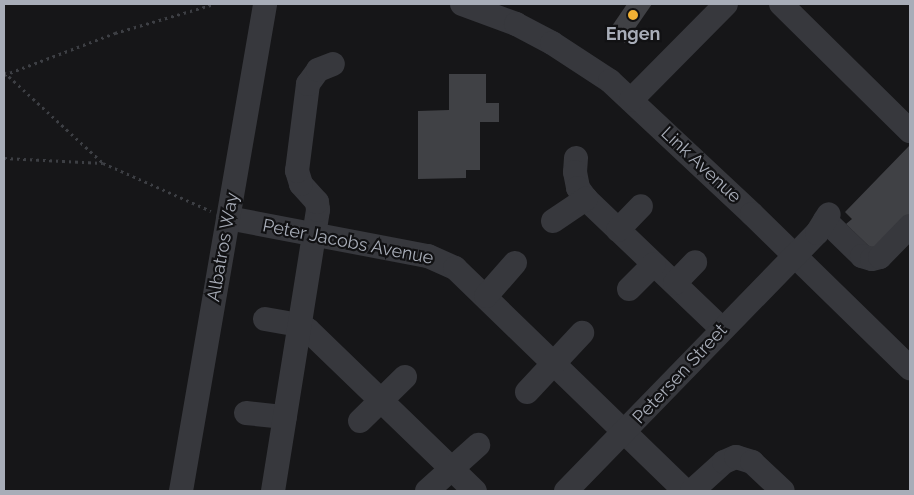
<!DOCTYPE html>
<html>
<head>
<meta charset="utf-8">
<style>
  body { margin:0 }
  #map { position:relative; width:914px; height:495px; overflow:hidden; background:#161618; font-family:Raleway,sans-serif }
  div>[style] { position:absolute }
  .building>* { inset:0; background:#404145 }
  .path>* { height:3px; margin-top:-1.5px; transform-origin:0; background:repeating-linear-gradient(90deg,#3d3f44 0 2.5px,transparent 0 6.5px) }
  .minor>* { height:24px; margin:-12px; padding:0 12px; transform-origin:12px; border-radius:12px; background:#37383d }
  .dots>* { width:14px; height:14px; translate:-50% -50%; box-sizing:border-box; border:2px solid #111113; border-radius:50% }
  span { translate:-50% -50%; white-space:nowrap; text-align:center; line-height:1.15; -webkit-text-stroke:4.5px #111113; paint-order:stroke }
  .poi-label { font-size:18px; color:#a8adb8; font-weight:700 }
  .street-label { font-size:18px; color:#a8adb8 }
  .frame { position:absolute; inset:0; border:5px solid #a8adb8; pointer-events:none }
</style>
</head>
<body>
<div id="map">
  <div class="building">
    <div style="clip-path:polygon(627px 4px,652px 4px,625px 43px,608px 32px)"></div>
    <div style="clip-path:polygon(449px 74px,486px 74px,486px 103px,499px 103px,499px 122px,480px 122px,480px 170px,466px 170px,466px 178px,418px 179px,418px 111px,449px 110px)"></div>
    <div style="clip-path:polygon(910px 145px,910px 216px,875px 252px,846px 224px,852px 219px,845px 212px)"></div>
  </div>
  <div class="path">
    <div style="left:4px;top:72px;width:134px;rotate:42.6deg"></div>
    <div style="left:103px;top:163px;width:118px;rotate:24deg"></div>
    <div style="left:4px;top:75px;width:119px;rotate:-20.7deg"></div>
    <div style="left:115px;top:33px;width:103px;rotate:-16.3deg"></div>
    <div style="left:4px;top:158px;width:99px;rotate:2.9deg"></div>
  </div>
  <div class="minor">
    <div style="left:462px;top:4px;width:58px;rotate:20.3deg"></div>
    <div style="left:516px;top:24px;width:41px;rotate:27.8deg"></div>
    <div style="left:552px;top:43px;width:69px;rotate:33.2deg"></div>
    <div style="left:610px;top:81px;width:195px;rotate:43.1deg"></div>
    <div style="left:752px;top:214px;width:221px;rotate:44.3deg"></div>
    <div style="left:781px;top:4px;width:181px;rotate:44.6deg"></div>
    <div style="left:631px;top:100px;width:135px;rotate:-45.3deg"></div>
    <div style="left:576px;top:158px;width:14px;rotate:94deg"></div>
    <div style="left:575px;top:172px;width:16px;rotate:79deg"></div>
    <div style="left:578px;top:188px;width:14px;rotate:54deg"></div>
    <div style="left:586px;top:199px;width:188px;rotate:43.7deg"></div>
    <div style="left:228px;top:218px;width:204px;rotate:10.8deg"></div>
    <div style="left:428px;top:256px;width:30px;rotate:24deg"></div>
    <div style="left:455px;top:268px;width:320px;rotate:44.1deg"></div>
    <div style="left:825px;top:220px;width:52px;rotate:44.2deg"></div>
    <div style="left:862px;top:256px;width:10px;rotate:17deg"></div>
    <div style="left:872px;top:259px;width:8px;rotate:-14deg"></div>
    <div style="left:880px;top:257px;width:43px;rotate:-45.9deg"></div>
    <div style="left:553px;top:221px;width:40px;rotate:-34deg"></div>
    <div style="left:618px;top:230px;width:33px;rotate:-46deg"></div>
    <div style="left:675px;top:283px;width:29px;rotate:-46deg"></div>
    <div style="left:629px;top:289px;width:35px;rotate:-45deg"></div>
    <div style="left:486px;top:296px;width:44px;rotate:-48.7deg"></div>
    <div style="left:265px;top:319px;width:36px;rotate:10deg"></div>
    <div style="left:300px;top:325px;width:9px;rotate:32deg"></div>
    <div style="left:308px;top:330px;width:232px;rotate:44deg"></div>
    <div style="left:527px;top:392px;width:81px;rotate:-47deg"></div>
    <div style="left:246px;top:413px;width:39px;rotate:6deg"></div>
    <div style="left:360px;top:421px;width:63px;rotate:-44.4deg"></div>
    <div style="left:181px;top:491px;width:494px;rotate:-80.2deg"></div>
    <div style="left:273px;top:491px;width:285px;rotate:-80.9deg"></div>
    <div style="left:318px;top:210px;width:8px;rotate:-97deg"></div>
    <div style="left:317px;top:202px;width:24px;rotate:-132deg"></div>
    <div style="left:301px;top:184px;width:14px;rotate:-107deg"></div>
    <div style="left:297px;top:171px;width:88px;rotate:-82.8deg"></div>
    <div style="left:308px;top:84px;width:17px;rotate:-54deg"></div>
    <div style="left:318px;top:70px;width:16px;rotate:-22deg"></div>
    <div style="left:427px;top:491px;width:69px;rotate:-42deg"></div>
    <div style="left:566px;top:491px;width:360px;rotate:-45.8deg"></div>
    <div style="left:817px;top:233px;width:22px;rotate:-58deg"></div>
    <div style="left:692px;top:491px;width:43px;rotate:-42.2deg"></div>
    <div style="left:724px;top:462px;width:13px;rotate:-23deg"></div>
    <div style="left:736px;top:457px;width:17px;rotate:17deg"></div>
    <div style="left:752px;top:462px;width:42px;rotate:43.1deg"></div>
  </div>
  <div class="dots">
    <div style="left:633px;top:15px;background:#f2b134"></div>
  </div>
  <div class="poi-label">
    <span style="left:633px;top:34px">Engen</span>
  </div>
  <div class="street-label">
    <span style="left:701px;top:165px;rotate:43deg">Link Avenue</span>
    <span style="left:348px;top:242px;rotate:11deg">Peter Jacobs Avenue</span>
    <span style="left:223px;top:247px;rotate:-80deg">Albatros Way</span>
    <span style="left:680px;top:374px;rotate:-47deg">Petersen Street</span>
  </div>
  <div class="frame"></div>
</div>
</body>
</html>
